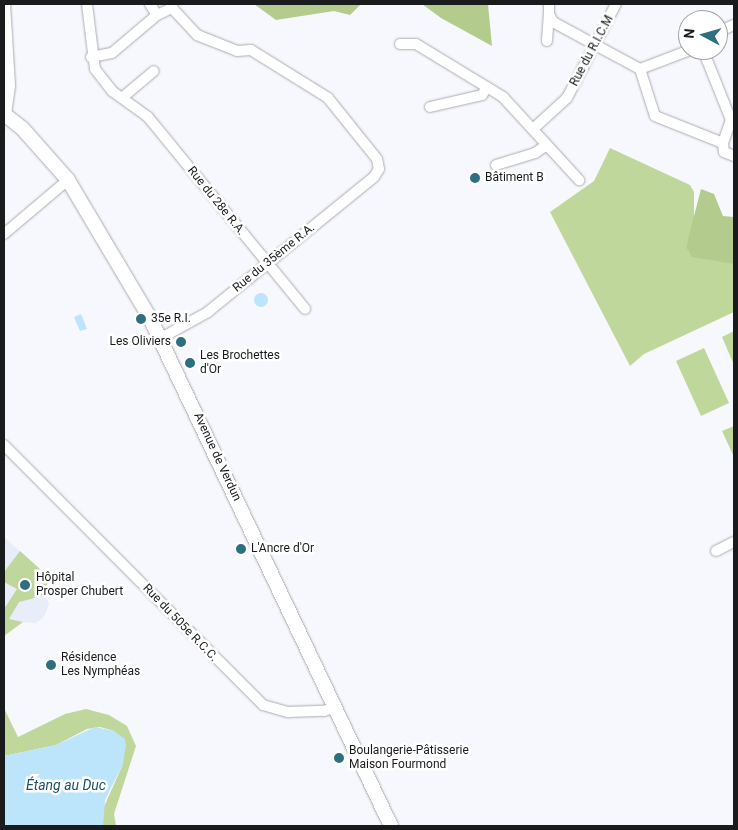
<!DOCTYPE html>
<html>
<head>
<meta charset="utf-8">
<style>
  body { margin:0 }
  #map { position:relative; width:738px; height:830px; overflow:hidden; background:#f6f8fd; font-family:Roboto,sans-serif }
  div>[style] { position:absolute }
  .built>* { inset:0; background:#e8edf9 }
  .green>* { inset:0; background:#c0d79c }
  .forest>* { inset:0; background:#b3cc8e }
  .water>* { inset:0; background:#bce4fb }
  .round { border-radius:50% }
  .roads { filter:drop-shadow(0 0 1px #aaacb1) drop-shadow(0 0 1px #aaacb1) }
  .minor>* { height:10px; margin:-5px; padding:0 5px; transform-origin:5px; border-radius:5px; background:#fff }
  .tertiary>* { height:12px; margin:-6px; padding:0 6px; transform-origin:6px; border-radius:6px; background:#fff }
  .secondary>* { height:14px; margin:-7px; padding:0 7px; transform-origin:7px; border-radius:7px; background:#fff }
  .dots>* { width:14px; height:14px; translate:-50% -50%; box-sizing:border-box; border:2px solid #fff; border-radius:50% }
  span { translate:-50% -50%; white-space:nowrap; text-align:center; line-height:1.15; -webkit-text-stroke:5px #fff; paint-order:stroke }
  .street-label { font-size:12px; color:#1a1b1c }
  .poi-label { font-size:12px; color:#1a1b1c }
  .left { translate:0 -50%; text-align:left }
  .right { translate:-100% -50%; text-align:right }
  .water-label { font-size:14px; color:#1a506a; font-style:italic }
  .frame { position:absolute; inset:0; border:5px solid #1a1b1c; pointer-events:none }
  .north { position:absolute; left:678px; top:10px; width:50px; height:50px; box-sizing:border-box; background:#fff; border:1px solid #a3a4a4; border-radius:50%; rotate:276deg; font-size:14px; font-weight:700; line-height:20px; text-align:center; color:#1a1b1c }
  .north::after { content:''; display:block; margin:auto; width:18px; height:22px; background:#2c6f81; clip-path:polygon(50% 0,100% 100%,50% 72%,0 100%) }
</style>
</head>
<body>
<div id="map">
  <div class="built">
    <div style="clip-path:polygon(4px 537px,50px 578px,44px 591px,49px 604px,44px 617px,36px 623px,23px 622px,4px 636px)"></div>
  </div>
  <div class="green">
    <div style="clip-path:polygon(610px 148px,690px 185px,694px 192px,694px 221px,686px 247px,734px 264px,734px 312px,644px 354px,630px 366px,550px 212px,594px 181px)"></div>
    <div style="clip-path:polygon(734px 331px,734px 365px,722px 337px)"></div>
    <div style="clip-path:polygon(704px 348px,729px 403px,701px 416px,676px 361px)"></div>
    <div style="clip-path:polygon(734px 426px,734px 457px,722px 431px)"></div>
    <div style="clip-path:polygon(20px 551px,50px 578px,44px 591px,46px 595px,19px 602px,9px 619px,23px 622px,4px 636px,4px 609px,17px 589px,4px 582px,4px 572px)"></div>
    <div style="clip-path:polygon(4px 708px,18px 737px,65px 714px,86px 709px,109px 715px,127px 726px,136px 746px,114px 814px,116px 826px,103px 826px,103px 809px,123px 764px,114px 731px,100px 727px,87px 729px,56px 745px,4px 756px)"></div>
  </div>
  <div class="forest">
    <div style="clip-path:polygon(254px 4px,361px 4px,350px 15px,334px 11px,276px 20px)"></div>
    <div style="clip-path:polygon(422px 4px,488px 4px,492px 46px,441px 18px)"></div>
    <div style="clip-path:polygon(701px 189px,714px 194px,723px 216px,734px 217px,734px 264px,692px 257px,686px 247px)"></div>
  </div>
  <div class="water">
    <div class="round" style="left:254px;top:293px;width:14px;height:14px"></div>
    <div style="clip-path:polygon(81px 314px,87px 329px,80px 331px,74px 317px)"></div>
    <div style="clip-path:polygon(95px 727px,114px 731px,125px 739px,126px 745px,123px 764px,105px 800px,103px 826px,4px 826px,4px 756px,56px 745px)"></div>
  </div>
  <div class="roads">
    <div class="minor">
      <div style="left:87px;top:4px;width:65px;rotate:83deg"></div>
      <div style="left:95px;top:69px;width:28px;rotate:52deg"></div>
      <div style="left:112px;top:91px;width:44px;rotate:35.8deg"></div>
      <div style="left:148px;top:117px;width:248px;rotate:50.7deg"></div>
      <div style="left:150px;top:4px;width:13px;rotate:58deg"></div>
      <div style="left:549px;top:4px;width:10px;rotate:90deg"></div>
      <div style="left:549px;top:14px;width:9px;rotate:63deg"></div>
      <div style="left:553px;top:22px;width:99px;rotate:28.4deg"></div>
      <div style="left:718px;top:32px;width:17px;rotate:-24deg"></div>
      <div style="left:547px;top:41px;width:27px;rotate:-86deg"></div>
      <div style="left:400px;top:44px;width:16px"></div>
      <div style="left:416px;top:44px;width:102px;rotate:31.3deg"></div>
      <div style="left:503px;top:97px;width:113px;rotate:47.5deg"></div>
      <div style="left:690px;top:50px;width:53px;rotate:159.2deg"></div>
      <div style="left:640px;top:69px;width:49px;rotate:72.3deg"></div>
      <div style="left:655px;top:116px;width:73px;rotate:21.7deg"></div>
      <div style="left:723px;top:143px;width:24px;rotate:-71deg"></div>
      <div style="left:731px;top:120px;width:75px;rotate:-111.8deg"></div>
      <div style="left:91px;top:57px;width:21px;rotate:-11deg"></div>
      <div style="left:112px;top:53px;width:59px;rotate:-40.2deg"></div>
      <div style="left:157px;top:15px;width:17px;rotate:-25deg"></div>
      <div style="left:172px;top:8px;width:37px;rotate:47deg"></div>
      <div style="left:197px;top:35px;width:43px;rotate:21.8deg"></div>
      <div style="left:237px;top:51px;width:14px;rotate:-4deg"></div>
      <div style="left:251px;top:50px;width:91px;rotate:31.9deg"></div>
      <div style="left:328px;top:98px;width:78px;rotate:51.2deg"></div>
      <div style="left:377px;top:159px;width:10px;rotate:79deg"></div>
      <div style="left:379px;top:169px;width:9px;rotate:122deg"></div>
      <div style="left:374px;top:177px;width:214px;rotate:140.9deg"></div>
      <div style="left:208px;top:312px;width:54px;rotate:151deg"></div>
      <div style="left:123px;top:97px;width:40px;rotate:-40deg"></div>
      <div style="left:430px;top:107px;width:53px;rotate:-13deg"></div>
      <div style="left:482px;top:95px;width:9px;rotate:-58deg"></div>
      <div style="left:533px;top:129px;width:46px;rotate:-42.4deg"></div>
      <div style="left:567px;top:98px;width:106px;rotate:-62.5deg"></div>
      <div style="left:723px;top:143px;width:9px;rotate:84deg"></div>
      <div style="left:724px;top:152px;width:11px;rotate:22deg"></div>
      <div style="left:496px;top:165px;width:41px;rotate:-17.1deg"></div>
      <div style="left:535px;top:153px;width:14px;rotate:-34deg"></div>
      <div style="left:4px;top:234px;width:84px;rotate:-40.2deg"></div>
      <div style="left:4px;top:445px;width:367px;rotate:45.1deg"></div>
      <div style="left:263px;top:705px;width:26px;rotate:16deg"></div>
      <div style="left:288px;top:712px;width:36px;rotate:-2deg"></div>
      <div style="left:324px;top:711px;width:12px;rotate:-20deg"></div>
      <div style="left:716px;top:551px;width:20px;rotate:-27deg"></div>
    </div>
    <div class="tertiary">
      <div style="left:4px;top:4px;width:82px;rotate:86.5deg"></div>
      <div style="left:9px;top:86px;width:29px;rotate:98deg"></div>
    </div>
    <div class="secondary">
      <div style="left:4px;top:114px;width:23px;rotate:38deg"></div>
      <div style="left:22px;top:128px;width:69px;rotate:48.5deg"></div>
      <div style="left:68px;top:180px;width:161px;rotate:59.3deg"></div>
      <div style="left:150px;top:318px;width:562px;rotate:64.62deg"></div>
    </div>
  </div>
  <div class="dots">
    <div style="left:475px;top:178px;background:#2c6f81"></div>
    <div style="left:141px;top:319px;background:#2c6f81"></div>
    <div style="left:181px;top:342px;background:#2c6f81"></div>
    <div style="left:190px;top:363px;background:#2c6f81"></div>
    <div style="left:241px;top:549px;background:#2c6f81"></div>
    <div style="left:25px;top:585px;background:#2c6f81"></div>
    <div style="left:51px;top:665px;background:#2c6f81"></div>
    <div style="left:339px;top:758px;background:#2c6f81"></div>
  </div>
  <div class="street-label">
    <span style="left:592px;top:51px;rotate:-62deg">Rue du R.I.C.M</span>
    <span style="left:216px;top:201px;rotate:51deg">Rue du 28e R.A.</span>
    <span style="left:274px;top:258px;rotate:-39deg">Rue du 35ème R.A.</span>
    <span style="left:217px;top:457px;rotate:65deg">Avenue de Verdun</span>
    <span style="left:180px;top:623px;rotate:46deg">Rue du 505e R.C.C.</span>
  </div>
  <div class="poi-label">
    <span class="left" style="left:485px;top:178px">Bâtiment B</span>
    <span class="left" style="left:151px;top:319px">35e R.I.</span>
    <span class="right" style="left:171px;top:342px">Les Oliviers</span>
    <span class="left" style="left:200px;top:363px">Les Brochettes<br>d'Or</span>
    <span class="left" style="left:251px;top:549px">L'Ancre d'Or</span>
    <span class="left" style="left:36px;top:585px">Hôpital<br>Prosper Chubert</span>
    <span class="left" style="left:61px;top:665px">Résidence<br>Les Nymphéas</span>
    <span class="left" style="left:349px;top:758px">Boulangerie-Pâtisserie<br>Maison Fourmond</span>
  </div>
  <div class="water-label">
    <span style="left:66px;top:785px">Étang au Duc</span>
  </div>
  <div class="frame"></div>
  <div class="north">N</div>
</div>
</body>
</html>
